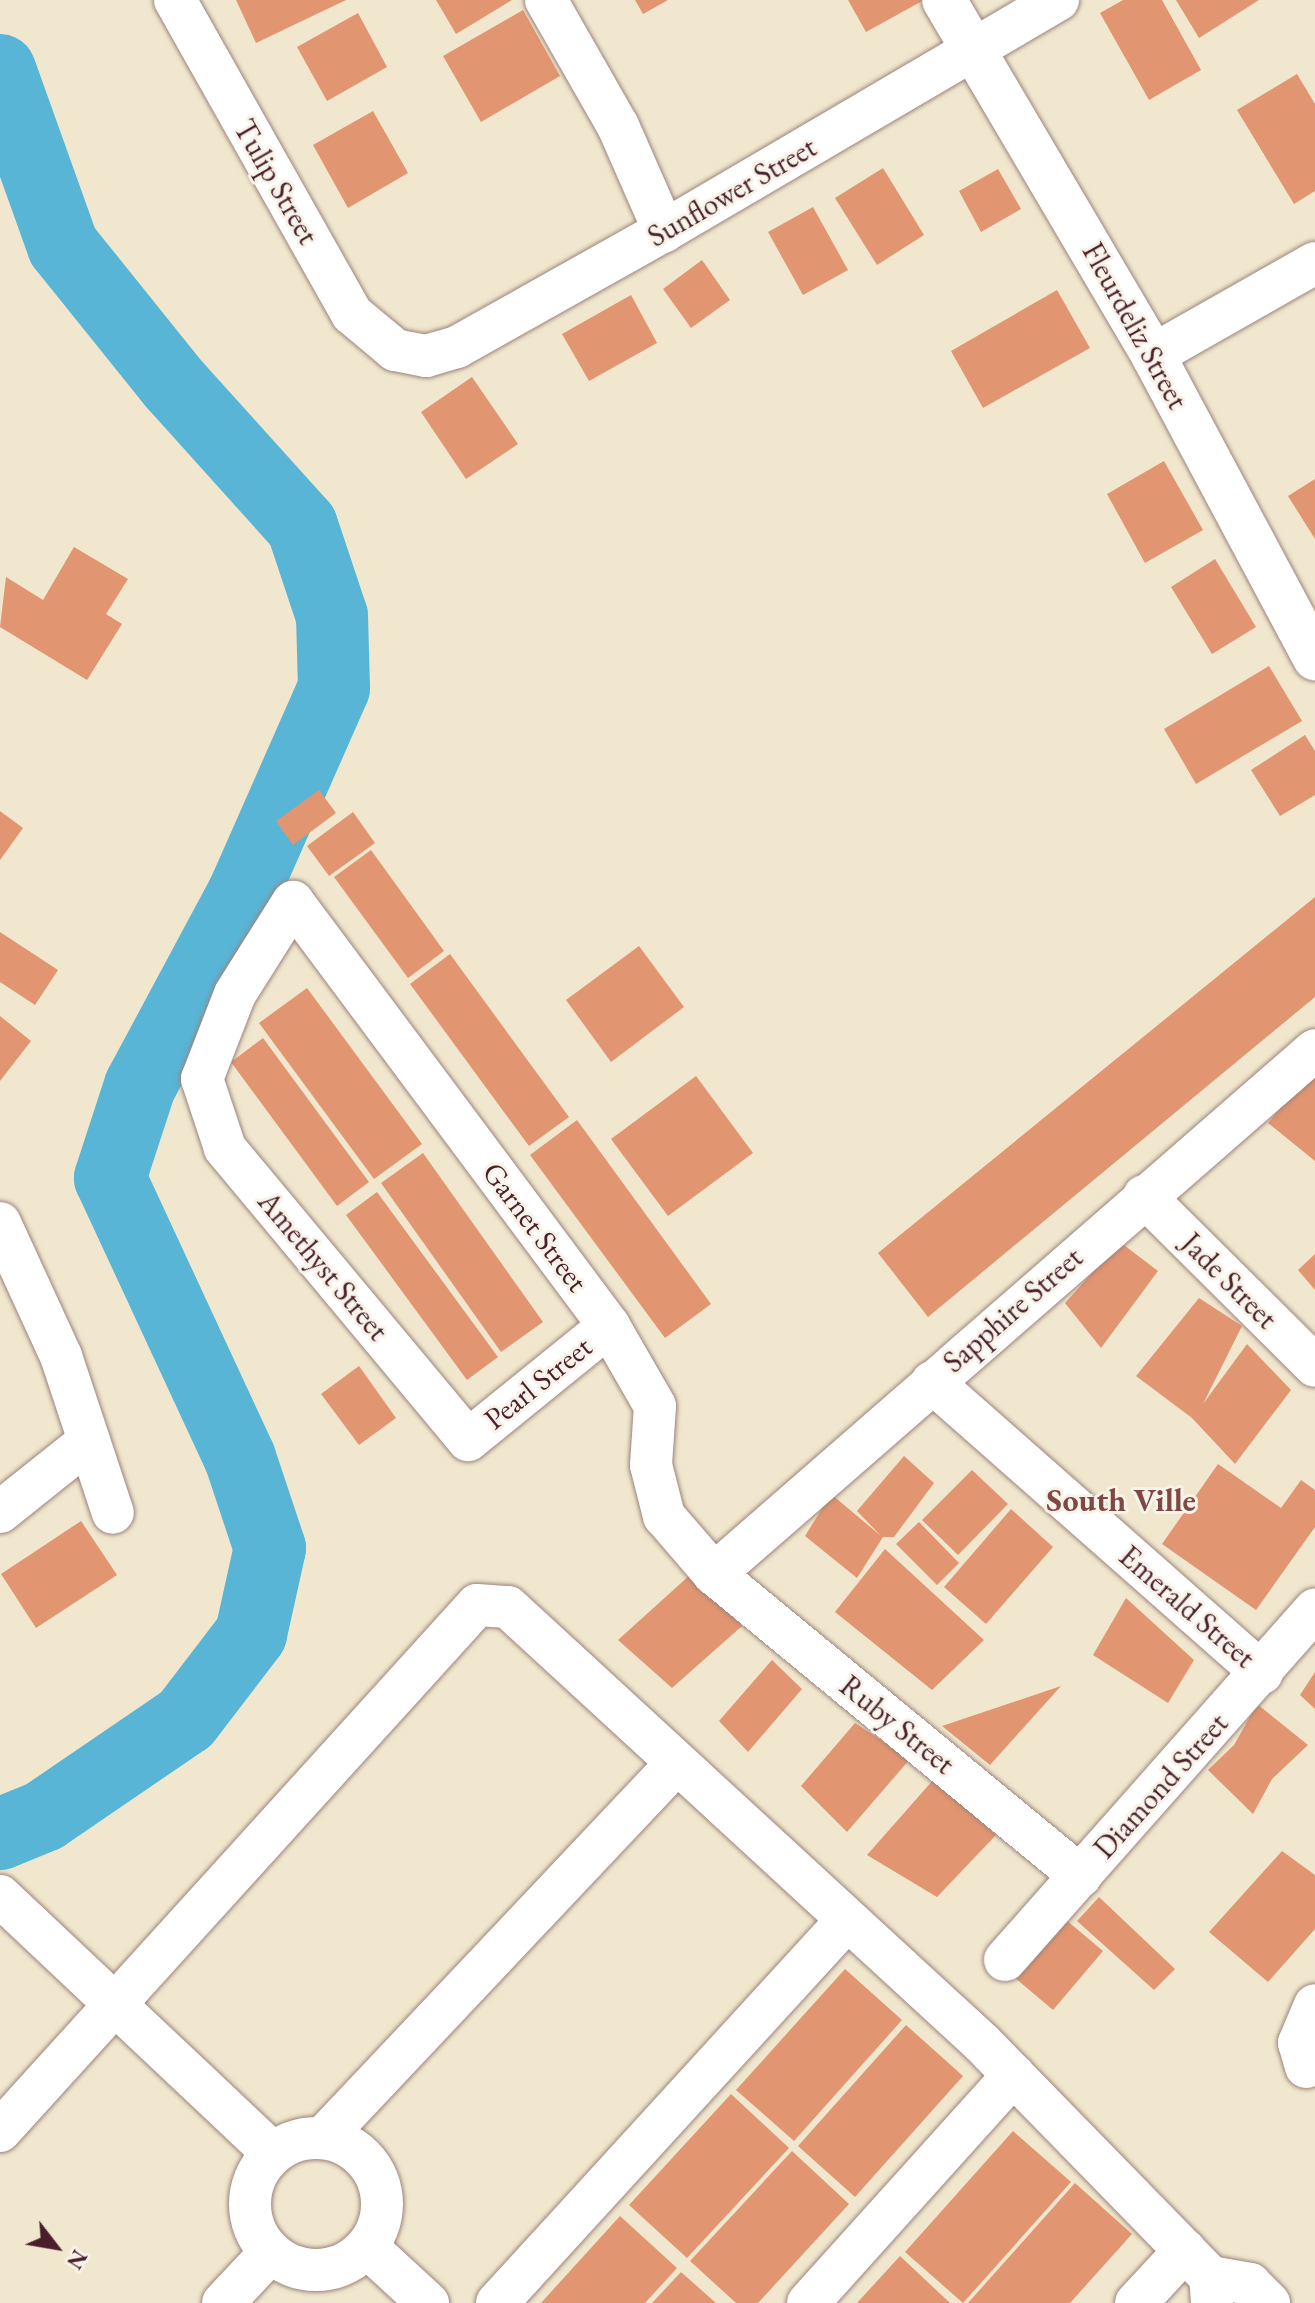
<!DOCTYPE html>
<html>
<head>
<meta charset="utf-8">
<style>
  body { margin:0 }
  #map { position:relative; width:1315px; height:2303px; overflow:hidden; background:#f0e7ce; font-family:"EB Garamond",serif }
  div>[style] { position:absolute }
  .river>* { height:72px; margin:-36px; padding:0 36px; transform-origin:36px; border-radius:36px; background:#58b5d6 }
  .building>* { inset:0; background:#e29571 }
  .roads { filter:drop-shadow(0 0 2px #9d837c) drop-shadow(0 0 2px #9d837c) }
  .street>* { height:42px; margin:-21px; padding:0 21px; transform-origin:21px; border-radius:21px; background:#fff }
  .street>.ring { margin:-21px; padding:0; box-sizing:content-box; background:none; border:42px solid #fff; border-radius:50% }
  .secondary>* { height:44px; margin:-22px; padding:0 22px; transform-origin:22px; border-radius:22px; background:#fff }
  span { translate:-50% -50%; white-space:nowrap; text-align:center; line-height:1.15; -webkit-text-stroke:6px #f7f3e8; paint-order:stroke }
  .street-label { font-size:30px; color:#4a1f2b }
  .neighbourhood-label { font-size:32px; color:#7f4844; font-weight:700 }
  .north { position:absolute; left:16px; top:2207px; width:80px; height:80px; -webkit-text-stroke:6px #f7f3e8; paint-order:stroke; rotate:121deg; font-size:22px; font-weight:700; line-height:32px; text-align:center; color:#4a1f2b }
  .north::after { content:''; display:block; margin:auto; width:28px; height:36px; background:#4a1f2b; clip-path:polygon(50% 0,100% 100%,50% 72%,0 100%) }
</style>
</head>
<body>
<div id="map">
  <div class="river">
    <div style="left:0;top:70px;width:187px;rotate:70.3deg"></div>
    <div style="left:63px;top:246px;width:177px;rotate:51.2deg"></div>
    <div style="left:174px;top:384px;width:191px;rotate:48deg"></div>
    <div style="left:302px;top:526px;width:95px;rotate:71.6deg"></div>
    <div style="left:332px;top:616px;width:72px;rotate:88.4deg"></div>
    <div style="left:334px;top:688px;width:225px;rotate:113.8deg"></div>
    <div style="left:243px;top:894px;width:218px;rotate:118.2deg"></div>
    <div style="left:140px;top:1086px;width:97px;rotate:108.1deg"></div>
    <div style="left:110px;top:1178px;width:309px;rotate:65.1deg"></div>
    <div style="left:240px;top:1458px;width:95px;rotate:71.6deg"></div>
    <div style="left:270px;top:1548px;width:88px;rotate:102.5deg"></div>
    <div style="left:251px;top:1634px;width:107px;rotate:127.4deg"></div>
    <div style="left:186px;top:1719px;width:172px;rotate:145.7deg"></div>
    <div style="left:44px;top:1816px;width:48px;rotate:157.8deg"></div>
  </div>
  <div class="building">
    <div style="clip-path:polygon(236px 0,346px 0,256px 43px)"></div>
    <div style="clip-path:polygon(436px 0,512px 0,456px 34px)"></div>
    <div style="clip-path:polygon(635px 0,668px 0,643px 14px)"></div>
    <div style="clip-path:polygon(848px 0,924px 0,866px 32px)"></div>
    <div style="clip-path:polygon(1123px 0,1162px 0,1201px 70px,1149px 100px,1100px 13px)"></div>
    <div style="clip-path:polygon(1176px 0,1259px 0,1199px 38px)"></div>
    <div style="clip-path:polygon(523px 10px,560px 76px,481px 122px,443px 56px)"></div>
    <div style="clip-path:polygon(358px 13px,387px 67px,327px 101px,297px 47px)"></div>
    <div style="clip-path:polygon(1297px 74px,1315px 104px,1315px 191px,1294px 204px,1237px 110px)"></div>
    <div style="clip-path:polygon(373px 111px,408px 173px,348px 208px,313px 145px)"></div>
    <div style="clip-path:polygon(883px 168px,924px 235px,877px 265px,835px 198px)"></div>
    <div style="clip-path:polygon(998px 169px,1021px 209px,981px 232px,959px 191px)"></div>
    <div style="clip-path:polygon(813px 207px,848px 270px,803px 295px,768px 232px)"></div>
    <div style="clip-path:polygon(702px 260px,730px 300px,691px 328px,663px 289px)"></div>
    <div style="clip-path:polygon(1057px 290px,1090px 348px,983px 408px,951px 351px)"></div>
    <div style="clip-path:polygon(631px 295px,657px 343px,589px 381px,562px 334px)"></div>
    <div style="clip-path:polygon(472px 377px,518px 444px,466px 479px,421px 412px)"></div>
    <div style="clip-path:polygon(1164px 461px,1203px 530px,1145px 563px,1107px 494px)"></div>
    <div style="clip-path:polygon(1315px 479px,1315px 539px,1288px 496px)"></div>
    <div style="clip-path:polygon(74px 547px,128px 579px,106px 614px,122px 624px,87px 680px,0 627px,6px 577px,43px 600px)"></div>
    <div style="clip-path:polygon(1215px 559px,1256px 627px,1212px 654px,1171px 587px)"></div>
    <div style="clip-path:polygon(1269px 666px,1302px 721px,1196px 784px,1164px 729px)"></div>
    <div style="clip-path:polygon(1305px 735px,1315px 751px,1315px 795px,1280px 816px,1251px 770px)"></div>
    <div style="clip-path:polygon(319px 790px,336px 813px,293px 845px,276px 821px)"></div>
    <div style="clip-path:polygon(0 811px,23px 828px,0 860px)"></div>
    <div style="clip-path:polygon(353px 812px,375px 843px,329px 876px,307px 846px)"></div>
    <div style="clip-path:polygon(371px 850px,444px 951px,408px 978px,334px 877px)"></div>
    <div style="clip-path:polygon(1315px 897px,1315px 997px,928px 1317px,878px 1253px)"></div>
    <div style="clip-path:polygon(0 932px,58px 970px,35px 1005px,0 982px)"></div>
    <div style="clip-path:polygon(639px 946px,684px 1007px,611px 1062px,566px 1000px)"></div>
    <div style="clip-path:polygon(450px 954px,569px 1117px,529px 1146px,410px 984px)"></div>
    <div style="clip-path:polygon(307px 988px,422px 1144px,374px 1179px,259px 1023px)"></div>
    <div style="clip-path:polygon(0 1016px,31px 1041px,0 1081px)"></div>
    <div style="clip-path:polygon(263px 1038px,369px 1182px,337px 1206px,231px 1062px)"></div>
    <div style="clip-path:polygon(1315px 1067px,1315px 1161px,1268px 1123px)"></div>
    <div style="clip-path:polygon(696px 1076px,753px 1153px,668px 1216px,611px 1139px)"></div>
    <div style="clip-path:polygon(577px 1120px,711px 1304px,665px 1338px,530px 1155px)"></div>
    <div style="clip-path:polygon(423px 1153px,543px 1322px,501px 1352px,381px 1183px)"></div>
    <div style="clip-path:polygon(377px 1192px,498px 1357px,467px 1380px,346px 1215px)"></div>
    <div style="clip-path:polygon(1120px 1242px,1158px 1271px,1101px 1348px,1065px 1303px)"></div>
    <div style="clip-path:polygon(1315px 1254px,1315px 1290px,1298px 1270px)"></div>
    <div style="clip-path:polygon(1199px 1298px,1242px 1326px,1203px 1404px,1247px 1344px,1291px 1390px,1235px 1464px,1192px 1418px,1136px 1376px)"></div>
    <div style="clip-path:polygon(359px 1366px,396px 1418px,359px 1445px,321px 1394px)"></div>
    <div style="clip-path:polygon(904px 1456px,934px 1483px,894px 1537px,883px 1537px,857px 1578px,805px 1536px,831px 1494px,881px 1536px,857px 1511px)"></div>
    <div style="clip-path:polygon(1218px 1464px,1281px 1508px,1301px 1480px,1315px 1490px,1315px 1527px,1256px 1610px,1162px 1544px)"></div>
    <div style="clip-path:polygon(972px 1470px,1008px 1504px,958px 1555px,922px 1520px)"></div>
    <div style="clip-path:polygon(1011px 1509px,1053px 1547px,986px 1624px,944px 1587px)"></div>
    <div style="clip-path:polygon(81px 1521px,117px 1575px,36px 1628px,1px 1574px)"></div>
    <div style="clip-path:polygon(919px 1522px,959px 1563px,937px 1585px,896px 1544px)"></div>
    <div style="clip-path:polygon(885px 1549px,984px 1640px,932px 1690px,835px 1612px)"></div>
    <div style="clip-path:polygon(691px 1574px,742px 1626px,672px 1688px,618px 1640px)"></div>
    <div style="clip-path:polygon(1126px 1598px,1194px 1660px,1168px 1703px,1093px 1655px)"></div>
    <div style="clip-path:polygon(772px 1660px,802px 1689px,748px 1752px,719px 1721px)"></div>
    <div style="clip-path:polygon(1315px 1672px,1315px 1709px,1300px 1695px)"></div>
    <div style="clip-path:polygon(1061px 1686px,990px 1765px,942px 1726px)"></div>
    <div style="clip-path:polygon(1257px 1704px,1308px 1745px,1272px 1779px,1253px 1814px,1208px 1770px,1234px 1745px)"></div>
    <div style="clip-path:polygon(855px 1723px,910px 1759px,847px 1832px,801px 1786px)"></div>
    <div style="clip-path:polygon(934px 1779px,996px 1835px,937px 1897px,867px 1855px)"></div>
    <div style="clip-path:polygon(1282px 1851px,1315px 1875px,1315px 1929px,1268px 1982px,1209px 1932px)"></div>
    <div style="clip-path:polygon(1099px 1897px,1175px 1969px,1154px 1990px,1077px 1921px)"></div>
    <div style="clip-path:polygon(1065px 1919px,1103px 1951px,1053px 2010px,1015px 1978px)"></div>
    <div style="clip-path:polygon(845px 1969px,902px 2020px,794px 2141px,736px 2090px)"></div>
    <div style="clip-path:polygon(906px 2025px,963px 2076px,855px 2197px,798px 2146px)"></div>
    <div style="clip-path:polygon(731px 2094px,789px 2148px,687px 2258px,629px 2205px)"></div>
    <div style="clip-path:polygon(1013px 2131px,1071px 2182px,963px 2303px,905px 2252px)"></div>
    <div style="clip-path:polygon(792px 2151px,849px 2204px,758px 2303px,736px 2303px,690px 2261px)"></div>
    <div style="clip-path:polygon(1075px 2183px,1132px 2234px,1070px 2303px,968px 2303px)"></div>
    <div style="clip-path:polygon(620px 2216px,677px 2268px,645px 2303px,541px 2303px)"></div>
    <div style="clip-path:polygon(900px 2256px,950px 2303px,857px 2303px)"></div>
    <div style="clip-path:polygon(681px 2272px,716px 2303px,652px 2303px)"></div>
  </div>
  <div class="roads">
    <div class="street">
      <div style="left:175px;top:0;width:360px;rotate:60.6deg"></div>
      <div style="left:352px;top:314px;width:56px;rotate:39.9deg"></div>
      <div style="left:395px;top:350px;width:32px;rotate:11deg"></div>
      <div style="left:426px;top:356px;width:32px;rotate:-16deg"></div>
      <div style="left:457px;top:347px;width:237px;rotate:-29.3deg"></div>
      <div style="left:664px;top:231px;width:457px;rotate:-30.4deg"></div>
      <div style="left:546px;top:0;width:145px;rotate:60.3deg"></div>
      <div style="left:618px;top:126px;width:115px;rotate:66.3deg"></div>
      <div style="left:1153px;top:355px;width:186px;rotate:-29.6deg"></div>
      <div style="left:1144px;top:1196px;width:241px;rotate:44.8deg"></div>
      <div style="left:0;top:1223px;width:146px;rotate:65.4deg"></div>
      <div style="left:61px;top:1356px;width:165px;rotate:71.7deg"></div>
      <div style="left:609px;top:1326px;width:181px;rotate:141deg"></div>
      <div style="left:468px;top:1440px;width:380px;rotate:-129.8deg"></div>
      <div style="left:225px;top:1148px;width:73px;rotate:-108.4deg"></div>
      <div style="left:202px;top:1079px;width:91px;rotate:-68.8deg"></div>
      <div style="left:235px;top:994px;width:109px;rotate:-57.8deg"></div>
      <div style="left:293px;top:902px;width:529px;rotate:53.3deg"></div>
      <div style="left:609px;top:1326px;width:92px;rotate:60.1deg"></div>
      <div style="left:655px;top:1406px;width:59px;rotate:93.9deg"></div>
      <div style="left:651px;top:1465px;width:53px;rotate:75.7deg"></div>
      <div style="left:664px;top:1516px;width:77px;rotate:49.2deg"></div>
      <div style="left:714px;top:1574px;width:475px;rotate:39.5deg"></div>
      <div style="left:932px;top:1382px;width:440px;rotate:41.4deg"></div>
      <div style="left:0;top:1512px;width:114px;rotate:-38.6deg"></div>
      <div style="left:714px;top:1574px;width:797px;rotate:-41.08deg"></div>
      <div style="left:0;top:1896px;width:375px;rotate:43.3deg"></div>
      <div style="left:1005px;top:1960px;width:468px;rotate:-48.5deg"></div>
      <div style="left:1306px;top:2067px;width:25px;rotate:-106deg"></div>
      <div style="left:1299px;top:2043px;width:41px;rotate:-67.2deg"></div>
      <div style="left:0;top:2131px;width:710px;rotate:-47.8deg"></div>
      <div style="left:477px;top:1605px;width:31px;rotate:4deg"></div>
      <div style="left:508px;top:1607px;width:644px;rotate:42.61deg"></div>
      <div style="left:982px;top:2043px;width:327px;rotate:45.7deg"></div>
      <div class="ring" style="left:250px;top:2138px;width:90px;height:90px"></div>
      <div style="left:323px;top:2138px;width:511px;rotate:-46.66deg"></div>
      <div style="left:367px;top:2247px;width:83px;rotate:42.6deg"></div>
      <div style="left:223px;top:2303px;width:69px;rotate:-46.8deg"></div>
      <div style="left:497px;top:2303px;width:517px;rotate:-47.58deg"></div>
      <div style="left:808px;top:2303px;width:307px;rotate:-48deg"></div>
      <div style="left:1136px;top:2303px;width:72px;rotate:-47.2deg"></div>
      <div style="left:1212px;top:2303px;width:26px;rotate:-94deg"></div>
      <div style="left:1210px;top:2277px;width:41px;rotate:9.9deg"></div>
      <div style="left:1250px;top:2284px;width:27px;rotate:45deg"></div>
    </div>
    <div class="secondary">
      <div style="left:944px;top:0;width:412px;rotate:59.5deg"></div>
      <div style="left:1153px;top:355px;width:344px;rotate:61.9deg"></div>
    </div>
  </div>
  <div class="street-label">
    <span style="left:276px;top:182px;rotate:60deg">Tulip Street</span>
    <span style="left:732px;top:192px;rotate:-30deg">Sunflower Street</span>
    <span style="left:1135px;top:326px;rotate:61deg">Fleurdeliz Street</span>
    <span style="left:535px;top:1227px;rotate:53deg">Garnet Street</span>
    <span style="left:323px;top:1266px;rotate:50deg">Amethyst Street</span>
    <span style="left:1229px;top:1281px;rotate:45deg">Jade Street</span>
    <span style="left:1013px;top:1310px;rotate:-41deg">Sapphire Street</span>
    <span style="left:538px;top:1383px;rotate:-39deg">Pearl Street</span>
    <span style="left:1187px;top:1607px;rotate:41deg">Emerald Street</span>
    <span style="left:897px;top:1725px;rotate:39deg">Ruby Street</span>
    <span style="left:1161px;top:1786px;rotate:-48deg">Diamond Street</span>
  </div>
  <div class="neighbourhood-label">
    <span style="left:1121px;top:1500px">South Ville</span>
  </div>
  <div class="north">N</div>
</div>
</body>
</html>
